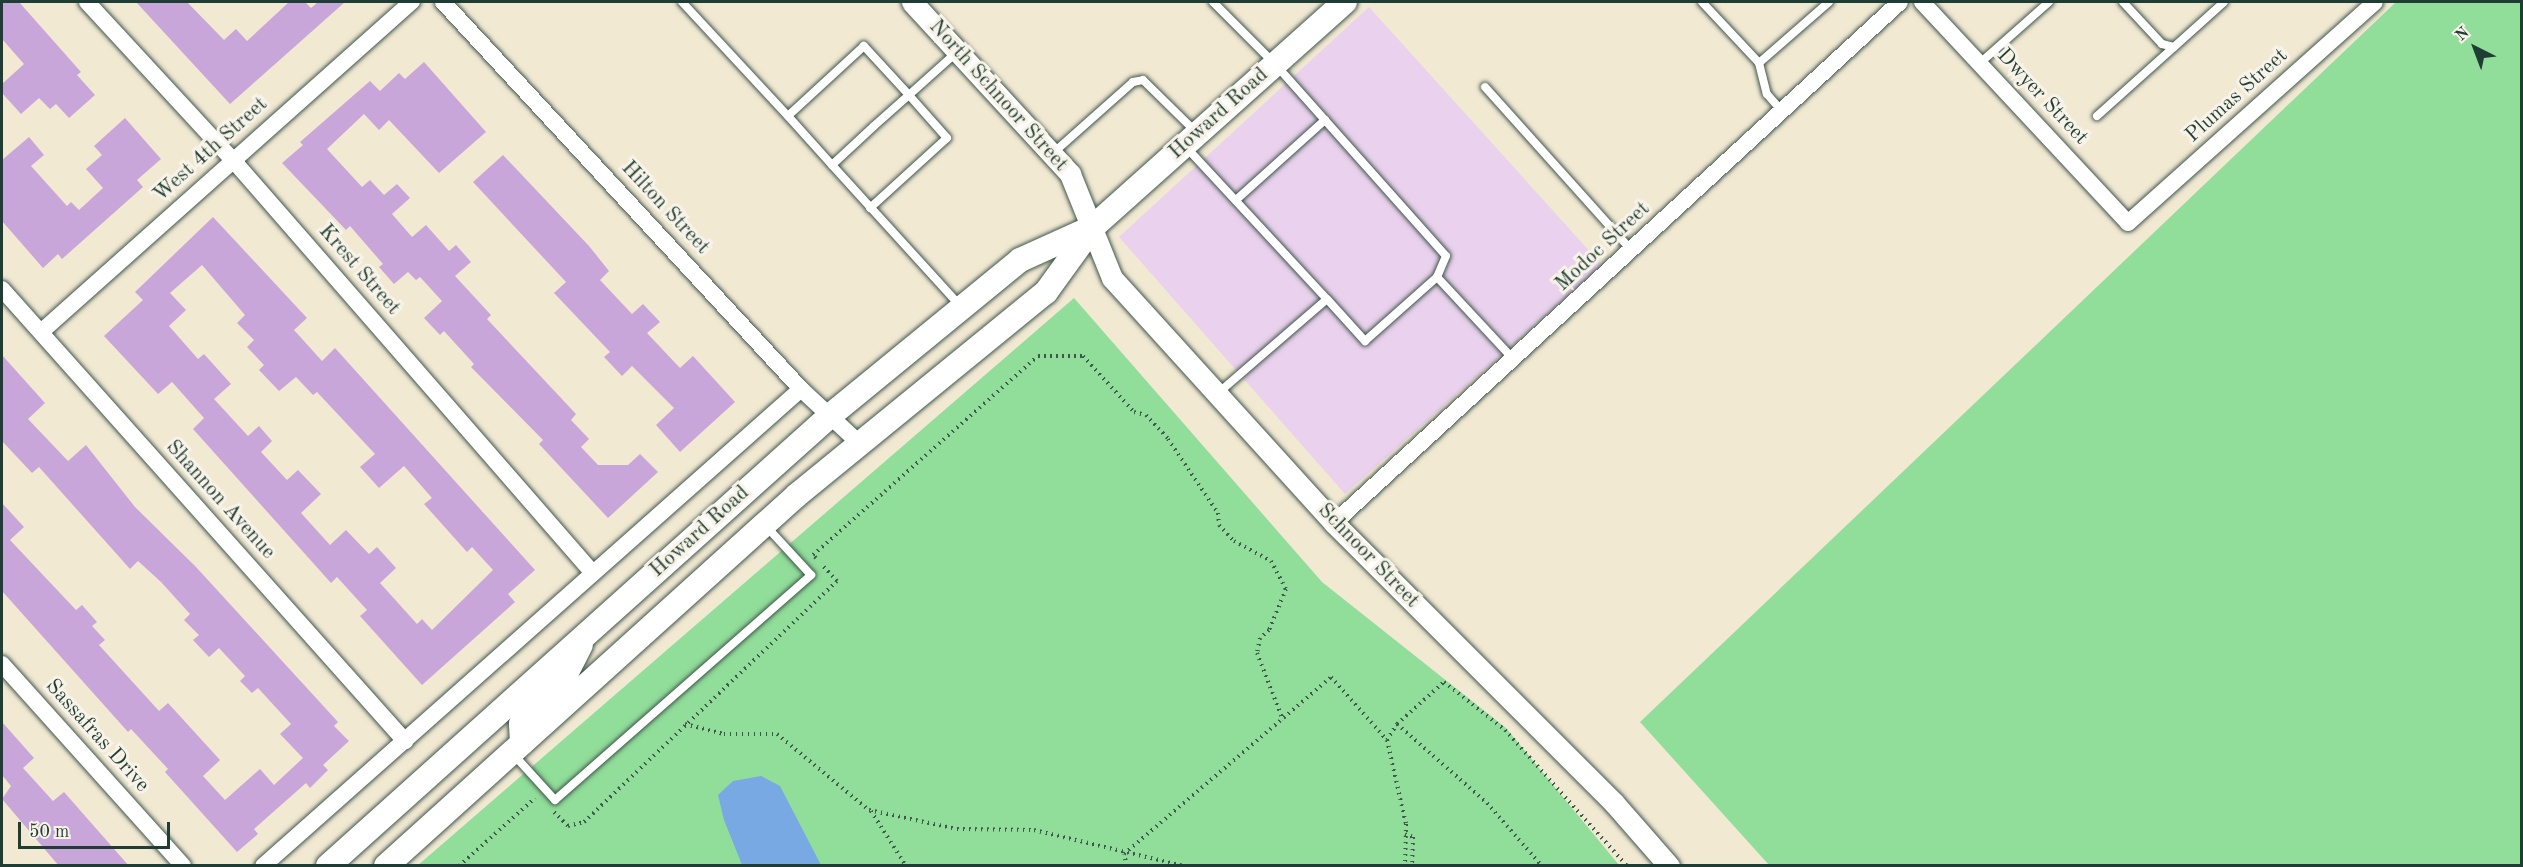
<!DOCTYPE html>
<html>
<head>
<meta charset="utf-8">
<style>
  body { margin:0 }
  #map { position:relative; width:2523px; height:867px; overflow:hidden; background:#f2e9d3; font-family:"Old Standard TT",serif }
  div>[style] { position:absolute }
  .built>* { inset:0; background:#ead1ed }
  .green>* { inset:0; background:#91dd9a }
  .water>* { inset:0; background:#79a9e3 }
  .building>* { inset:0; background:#c9a6d9 }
  .path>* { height:4px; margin-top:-2px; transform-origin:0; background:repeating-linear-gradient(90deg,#3f574c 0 1.5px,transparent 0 6px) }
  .roads { filter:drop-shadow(0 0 2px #3f574c) drop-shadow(0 0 2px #3f574c) }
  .service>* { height:8px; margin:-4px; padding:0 4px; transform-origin:4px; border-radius:4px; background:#fff }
  .minor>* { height:16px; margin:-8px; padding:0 8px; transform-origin:8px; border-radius:8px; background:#fff }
  .tertiary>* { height:21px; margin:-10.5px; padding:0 10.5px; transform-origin:10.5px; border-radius:10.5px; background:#fff }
  .secondary>* { height:24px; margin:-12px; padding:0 12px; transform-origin:12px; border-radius:12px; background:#fff }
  span { translate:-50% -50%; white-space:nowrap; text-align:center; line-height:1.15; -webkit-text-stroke:6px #f7f3e8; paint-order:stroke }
  .street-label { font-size:21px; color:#1f3d34 }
  .frame { position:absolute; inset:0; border:3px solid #1f3d34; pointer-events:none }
  .north { position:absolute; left:2445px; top:18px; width:60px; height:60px; -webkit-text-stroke:4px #f7f3e8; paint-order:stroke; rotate:318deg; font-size:16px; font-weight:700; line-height:24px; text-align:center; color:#1f3d34 }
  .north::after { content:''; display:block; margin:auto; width:21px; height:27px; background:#1f3d34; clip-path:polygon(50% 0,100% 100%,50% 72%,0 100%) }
  .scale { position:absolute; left:18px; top:822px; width:152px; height:27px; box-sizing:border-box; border:3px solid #1f3d34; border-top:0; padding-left:8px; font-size:18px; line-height:21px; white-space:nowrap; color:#1f3d34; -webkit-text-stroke:4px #f7f3e8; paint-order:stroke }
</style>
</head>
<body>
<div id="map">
  <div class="built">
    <div style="clip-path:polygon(1369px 7px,1602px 265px,1345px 494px,1119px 237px)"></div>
  </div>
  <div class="green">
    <div style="clip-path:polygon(2396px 2px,2521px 2px,2521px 865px,1769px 865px,1640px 722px)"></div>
    <div style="clip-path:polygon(1074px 298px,1322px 582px,1506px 728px,1619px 865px,417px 866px)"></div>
  </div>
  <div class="water">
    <div style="clip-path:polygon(761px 776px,780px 786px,821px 865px,742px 865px,724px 820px,718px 795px,733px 781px)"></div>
  </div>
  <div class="building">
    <div style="clip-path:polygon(2px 2px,19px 2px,81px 72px,77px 75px,95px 95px,69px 118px,56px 104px,50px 109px,39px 98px,21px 114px,2px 93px,2px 84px,24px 64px,2px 39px)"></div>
    <div style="clip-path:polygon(136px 2px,187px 2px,224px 40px,236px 29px,247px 41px,289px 2px,305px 2px,311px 8px,318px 2px,345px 2px,230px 104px)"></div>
    <div style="clip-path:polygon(424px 62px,486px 132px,439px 173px,389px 120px,379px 130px,364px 114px,327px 149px,362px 187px,370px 180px,384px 195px,397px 184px,410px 198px,392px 214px,412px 237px,426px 225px,449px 251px,456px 245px,471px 262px,455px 276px,491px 315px,487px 319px,576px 414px,571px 420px,589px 439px,581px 447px,598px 465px,628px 465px,640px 454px,658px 472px,608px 518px,539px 444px,543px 440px,471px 367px,474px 364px,444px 331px,440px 335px,424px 318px,442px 301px,420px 277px,416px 280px,408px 272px,394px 284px,379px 267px,383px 264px,350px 226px,346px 230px,282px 163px,303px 145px,300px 142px,370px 81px,380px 91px,399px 73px,405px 79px)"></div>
    <div style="clip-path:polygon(125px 118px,161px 159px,137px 180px,143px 187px,62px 259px,58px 254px,43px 268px,2px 221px,2px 160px,29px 137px,44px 155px,31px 166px,67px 206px,71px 202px,79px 210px,103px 188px,86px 169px,102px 155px,94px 146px)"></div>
    <div style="clip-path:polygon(503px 155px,589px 246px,609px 271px,600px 280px,632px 314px,643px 304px,660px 322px,647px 333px,680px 368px,693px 356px,735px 402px,680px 452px,656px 425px,674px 408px,632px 366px,622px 376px,604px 357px,610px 352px,554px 293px,566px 282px,473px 182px)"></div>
    <div style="clip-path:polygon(evenodd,213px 217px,307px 318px,294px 330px,322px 361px,335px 348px,535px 570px,508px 594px,515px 602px,422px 685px,360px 616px,367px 610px,337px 577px,331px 583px,193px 429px,204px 418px,172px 382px,158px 394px,104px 336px,143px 300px,135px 292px,213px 217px,202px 265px,245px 315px,237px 323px,254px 340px,247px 347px,264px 365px,259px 370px,279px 391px,296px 377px,313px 395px,317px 392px,375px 454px,360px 467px,379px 488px,404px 466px,432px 498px,424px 504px,467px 552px,472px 547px,493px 570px,432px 630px,422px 619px,417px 624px,380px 583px,396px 568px,377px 547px,369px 554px,346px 530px,330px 545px,301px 513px,321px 494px,298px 470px,287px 480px,261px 452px,272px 441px,259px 426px,248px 436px,214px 399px,231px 384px,204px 354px,198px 359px,169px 326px,186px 310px,170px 293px,202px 265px)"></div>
    <div style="clip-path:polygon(2px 355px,45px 403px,28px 419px,68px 461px,86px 445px,135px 507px,196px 567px,338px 722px,334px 726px,349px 741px,323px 765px,328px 770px,310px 788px,306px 783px,254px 829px,258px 834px,237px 852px,165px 772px,168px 769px,131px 729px,128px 732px,2px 591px,2px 503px,24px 527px,10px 540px,76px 610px,82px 605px,97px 622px,92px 626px,105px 640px,99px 645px,159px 711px,168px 703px,220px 760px,203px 776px,225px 800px,260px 769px,274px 785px,303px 758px,280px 734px,291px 724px,258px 688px,252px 693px,240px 681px,245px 676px,219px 648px,209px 657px,193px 640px,199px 635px,184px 620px,190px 614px,161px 582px,138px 561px,130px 569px,39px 467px,32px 473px,2px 441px)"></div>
    <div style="clip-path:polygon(2px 722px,34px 758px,23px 768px,53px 801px,64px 792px,129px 866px,59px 866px,2px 799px,11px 786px,2px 775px)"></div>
  </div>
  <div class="path">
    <div style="left:816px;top:558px;width:4px;rotate:-135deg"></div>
    <div style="left:813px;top:555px;width:300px;rotate:-41.5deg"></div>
    <div style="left:1038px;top:356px;width:45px"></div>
    <div style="left:1083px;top:356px;width:76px;rotate:47.7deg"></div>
    <div style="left:1134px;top:412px;width:12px;rotate:14deg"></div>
    <div style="left:1146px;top:415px;width:33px;rotate:47deg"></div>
    <div style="left:1168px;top:439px;width:89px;rotate:56deg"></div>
    <div style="left:1218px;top:513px;width:12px;rotate:85deg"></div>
    <div style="left:1219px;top:525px;width:22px;rotate:47deg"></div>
    <div style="left:1234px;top:541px;width:42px;rotate:28.4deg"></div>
    <div style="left:1271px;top:561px;width:32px;rotate:62deg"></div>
    <div style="left:1286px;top:589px;width:44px;rotate:112.5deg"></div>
    <div style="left:1269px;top:630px;width:12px;rotate:138deg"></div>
    <div style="left:1260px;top:638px;width:15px;rotate:101deg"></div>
    <div style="left:1257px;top:653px;width:72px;rotate:68.8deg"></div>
    <div style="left:685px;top:724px;width:40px;rotate:14.4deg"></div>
    <div style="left:724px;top:734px;width:53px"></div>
    <div style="left:777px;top:734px;width:119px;rotate:39.6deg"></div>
    <div style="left:869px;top:810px;width:90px;rotate:12.2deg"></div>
    <div style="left:957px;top:829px;width:77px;rotate:0.7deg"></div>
    <div style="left:1034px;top:830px;width:154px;rotate:13.5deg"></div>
    <div style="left:1397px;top:724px;width:120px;rotate:41.3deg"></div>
    <div style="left:1487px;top:803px;width:84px;rotate:48.9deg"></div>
    <div style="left:1387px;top:740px;width:86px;rotate:77.3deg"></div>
    <div style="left:1406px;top:824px;width:42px;rotate:91.4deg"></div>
    <div style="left:871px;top:811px;width:65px;rotate:57.5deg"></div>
    <div style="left:554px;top:812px;width:20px;rotate:45deg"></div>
    <div style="left:568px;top:826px;width:16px;rotate:-14deg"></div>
    <div style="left:584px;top:822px;width:349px;rotate:-43.6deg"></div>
    <div style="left:837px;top:581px;width:21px;rotate:-133deg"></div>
    <div style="left:1405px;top:834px;width:9px;rotate:21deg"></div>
    <div style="left:1413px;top:837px;width:29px;rotate:92deg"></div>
    <div style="left:459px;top:866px;width:102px;rotate:-41.8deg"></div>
    <div style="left:1127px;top:866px;width:12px;rotate:-104deg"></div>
    <div style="left:1124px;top:854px;width:272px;rotate:-40.5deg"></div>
    <div style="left:1331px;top:677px;width:84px;rotate:48.4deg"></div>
    <div style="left:1387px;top:740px;width:19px;rotate:-58deg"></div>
    <div style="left:1397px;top:724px;width:63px;rotate:-41.8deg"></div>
    <div style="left:1444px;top:682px;width:78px;rotate:38.2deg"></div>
    <div style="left:1505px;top:730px;width:183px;rotate:48.1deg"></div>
  </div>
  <div class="roads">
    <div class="service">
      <div style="left:682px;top:2px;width:156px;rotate:47.1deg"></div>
      <div style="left:1213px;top:2px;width:88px;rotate:45deg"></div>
      <div style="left:1275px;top:64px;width:257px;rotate:48.3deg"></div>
      <div style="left:1446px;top:256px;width:23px;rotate:113deg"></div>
      <div style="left:1702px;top:2px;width:83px;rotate:46.9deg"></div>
      <div style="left:1759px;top:63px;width:93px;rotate:-41.1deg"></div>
      <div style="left:2123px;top:2px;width:57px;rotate:47.1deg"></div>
      <div style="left:2162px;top:44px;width:12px;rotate:14deg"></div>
      <div style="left:2174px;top:47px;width:67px;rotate:-42deg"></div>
      <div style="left:1759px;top:63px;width:32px;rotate:76deg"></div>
      <div style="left:1767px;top:94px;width:23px;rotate:49deg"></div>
      <div style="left:1980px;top:63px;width:92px;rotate:-41.5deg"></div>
      <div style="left:1485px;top:87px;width:220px;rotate:48.1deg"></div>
      <div style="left:2097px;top:116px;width:103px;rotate:-41.9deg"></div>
      <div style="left:1186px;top:147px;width:207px;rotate:47.2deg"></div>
      <div style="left:1052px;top:154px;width:108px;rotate:-41.6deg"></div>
      <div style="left:1133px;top:82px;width:10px;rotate:-11deg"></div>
      <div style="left:1143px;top:80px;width:76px;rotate:44.5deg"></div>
      <div style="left:832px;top:165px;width:192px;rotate:47.7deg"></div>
      <div style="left:1236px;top:200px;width:120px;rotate:-42deg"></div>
      <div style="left:870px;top:208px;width:104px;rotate:-42.3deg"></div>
      <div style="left:947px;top:138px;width:57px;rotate:-131.5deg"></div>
      <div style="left:909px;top:95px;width:67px;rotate:-132.6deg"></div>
      <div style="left:864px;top:46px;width:103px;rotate:137.4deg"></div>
      <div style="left:788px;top:116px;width:66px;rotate:48.1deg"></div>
      <div style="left:832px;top:165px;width:57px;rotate:-42.9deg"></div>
      <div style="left:874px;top:126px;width:47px;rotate:-41.5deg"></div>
      <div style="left:909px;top:95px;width:64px;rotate:-41.9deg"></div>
      <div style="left:1217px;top:394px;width:145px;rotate:-40.8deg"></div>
      <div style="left:1327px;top:299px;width:57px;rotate:47.9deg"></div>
      <div style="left:1365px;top:341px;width:96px;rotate:-41.6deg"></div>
      <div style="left:1437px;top:277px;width:113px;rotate:47.1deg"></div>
      <div style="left:514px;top:755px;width:61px;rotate:47.7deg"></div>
      <div style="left:555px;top:800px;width:341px;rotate:-41.3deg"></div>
      <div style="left:811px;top:575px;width:68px;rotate:-132.6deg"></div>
    </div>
    <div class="minor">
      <div style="left:87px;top:2px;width:215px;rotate:47.3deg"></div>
      <div style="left:233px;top:160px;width:546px;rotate:48.93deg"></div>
      <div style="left:443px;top:2px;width:527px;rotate:47.23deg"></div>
      <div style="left:801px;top:389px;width:78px;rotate:42.9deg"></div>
      <div style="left:1922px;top:2px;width:302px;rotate:47deg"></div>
      <div style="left:2128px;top:223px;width:331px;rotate:-41.8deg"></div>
      <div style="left:2px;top:289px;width:606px;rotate:48.28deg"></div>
      <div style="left:41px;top:332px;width:497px;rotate:-41.7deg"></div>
      <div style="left:1334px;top:523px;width:769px;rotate:-42.63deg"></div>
      <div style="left:2px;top:664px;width:271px;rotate:48.1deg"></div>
      <div style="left:263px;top:866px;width:719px;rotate:-41.56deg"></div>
    </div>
    <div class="tertiary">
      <div style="left:912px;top:2px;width:234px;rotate:47.4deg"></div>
      <div style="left:1070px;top:174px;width:112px;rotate:68deg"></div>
      <div style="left:1112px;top:278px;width:331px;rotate:47.8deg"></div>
      <div style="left:1334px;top:523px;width:396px;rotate:45deg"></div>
      <div style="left:1614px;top:803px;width:84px;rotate:48.9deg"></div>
    </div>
    <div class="secondary">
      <div style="left:522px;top:743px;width:19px;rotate:-93deg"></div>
      <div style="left:521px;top:724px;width:23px;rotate:-56deg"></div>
      <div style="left:534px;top:705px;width:40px;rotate:-42deg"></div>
      <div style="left:564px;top:678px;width:37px;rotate:-63deg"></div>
      <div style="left:328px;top:866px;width:677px;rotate:-41.89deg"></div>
      <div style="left:832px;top:414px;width:243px;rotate:-39.3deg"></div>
      <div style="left:1020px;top:260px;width:78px;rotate:-24.3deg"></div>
      <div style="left:386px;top:866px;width:554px;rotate:-42.07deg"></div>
      <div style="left:797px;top:495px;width:321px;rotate:-39.2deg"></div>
      <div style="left:1046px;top:292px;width:80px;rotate:-54.1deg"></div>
      <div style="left:1093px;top:227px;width:338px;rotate:-41.8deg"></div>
    </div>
  </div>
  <div class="street-label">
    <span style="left:998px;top:96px;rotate:48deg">North Schnoor Street</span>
    <span style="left:2237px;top:96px;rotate:-42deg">Plumas Street</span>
    <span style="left:2042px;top:97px;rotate:47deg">Dwyer Street</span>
    <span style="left:1219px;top:114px;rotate:-42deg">Howard Road</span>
    <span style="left:211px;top:150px;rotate:-42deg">West 4th Street</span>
    <span style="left:665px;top:208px;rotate:47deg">Hilton Street</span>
    <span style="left:1603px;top:247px;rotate:-43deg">Modoc Street</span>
    <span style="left:359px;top:270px;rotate:49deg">Krest Street</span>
    <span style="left:220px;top:500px;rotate:48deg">Shannon Avenue</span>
    <span style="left:700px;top:532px;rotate:-42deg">Howard Road</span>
    <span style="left:1368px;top:556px;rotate:46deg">Schnoor Street</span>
    <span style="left:97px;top:736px;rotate:48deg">Sassafras Drive</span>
  </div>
  <div class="frame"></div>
  <div class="north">N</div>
  <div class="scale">50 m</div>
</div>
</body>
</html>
